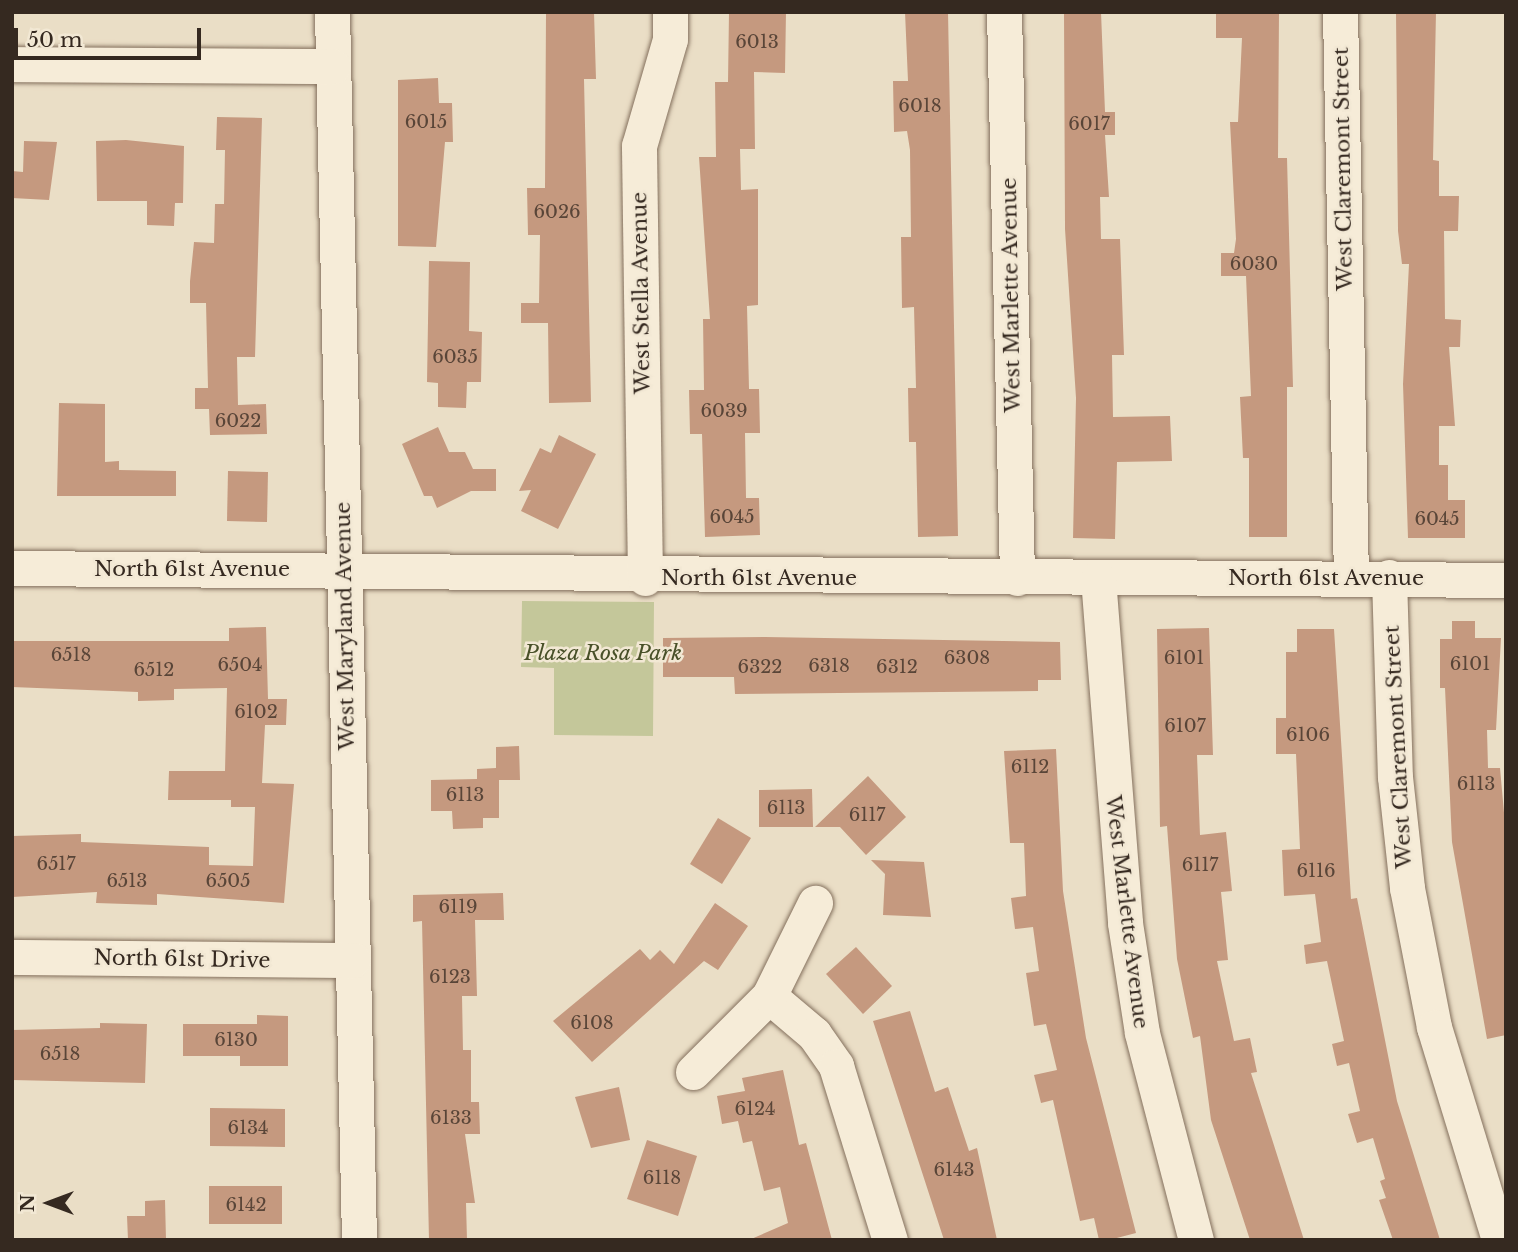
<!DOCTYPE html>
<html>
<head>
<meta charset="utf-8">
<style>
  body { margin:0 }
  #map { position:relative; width:1518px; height:1252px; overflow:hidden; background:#eadec6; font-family:"Libre Baskerville",serif }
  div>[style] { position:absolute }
  .green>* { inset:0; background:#c4c79a }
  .building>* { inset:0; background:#c5997f }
  .roads { filter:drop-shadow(0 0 2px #84705d) drop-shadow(0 0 2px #84705d) }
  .minor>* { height:35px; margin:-17.5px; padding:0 17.5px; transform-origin:17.5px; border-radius:17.5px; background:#f6ecd8 }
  span { translate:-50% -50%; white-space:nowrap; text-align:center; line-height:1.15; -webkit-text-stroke:5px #f2e8d4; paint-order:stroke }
  .number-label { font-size:18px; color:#594538 }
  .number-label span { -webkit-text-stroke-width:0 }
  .street-label { font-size:21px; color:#352920 }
  .park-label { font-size:21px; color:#485028; font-style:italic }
  .frame { position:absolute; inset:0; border:14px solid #352920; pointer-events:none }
  .north { position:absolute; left:14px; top:1168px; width:70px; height:70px; -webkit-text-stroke:5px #f2e8d4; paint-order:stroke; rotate:270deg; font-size:19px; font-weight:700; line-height:28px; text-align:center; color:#352920 }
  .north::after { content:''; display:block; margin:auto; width:24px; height:32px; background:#352920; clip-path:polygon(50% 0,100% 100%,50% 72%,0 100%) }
  .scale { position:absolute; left:14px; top:28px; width:187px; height:32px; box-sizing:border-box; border:4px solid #352920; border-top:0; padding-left:9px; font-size:21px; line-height:24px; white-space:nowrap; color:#352920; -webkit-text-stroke:5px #f2e8d4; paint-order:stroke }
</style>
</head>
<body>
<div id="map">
  <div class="green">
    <div style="clip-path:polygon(522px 601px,654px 602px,653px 736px,554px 735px,554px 668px,521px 667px)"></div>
  </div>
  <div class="building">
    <div style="clip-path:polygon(594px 12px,596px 79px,584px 79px,591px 402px,549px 403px,548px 323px,521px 323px,521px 303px,539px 303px,540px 235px,528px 235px,527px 188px,545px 188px,546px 13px)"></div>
    <div style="clip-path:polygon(729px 12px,786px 12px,785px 73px,754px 72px,755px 149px,740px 149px,741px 190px,758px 189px,758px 305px,747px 306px,749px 389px,759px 389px,760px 433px,745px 433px,746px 498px,759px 498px,760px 535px,705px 537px,702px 434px,690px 434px,689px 390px,704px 390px,703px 319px,710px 319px,699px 157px,716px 157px,715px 82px,728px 82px)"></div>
    <div style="clip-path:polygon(905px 12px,948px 12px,958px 536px,918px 537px,916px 442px,909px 442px,908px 388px,916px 388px,914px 307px,902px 308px,901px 237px,911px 237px,910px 150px,907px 131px,894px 132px,893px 81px,908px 81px)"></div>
    <div style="clip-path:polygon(1064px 12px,1101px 12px,1105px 112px,1115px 112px,1115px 135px,1105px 135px,1109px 197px,1100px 197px,1101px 239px,1120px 239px,1124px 355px,1112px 355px,1113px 417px,1170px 416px,1172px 461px,1117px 462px,1115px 539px,1073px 538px,1076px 398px,1065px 229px)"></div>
    <div style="clip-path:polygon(1216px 12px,1279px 12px,1278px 158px,1287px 158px,1293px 387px,1287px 387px,1287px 537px,1249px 537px,1249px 458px,1243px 458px,1240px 397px,1251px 396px,1246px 276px,1221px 276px,1221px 253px,1234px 253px,1236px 239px,1230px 122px,1238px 122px,1242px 38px,1216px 38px)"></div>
    <div style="clip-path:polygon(1396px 12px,1436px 12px,1433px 160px,1439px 161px,1439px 196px,1459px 196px,1458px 231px,1444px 231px,1445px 319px,1461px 320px,1460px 347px,1449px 347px,1455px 426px,1439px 426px,1439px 465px,1448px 465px,1448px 500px,1465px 500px,1465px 538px,1408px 538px,1403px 384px,1409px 264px,1402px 264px,1398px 231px)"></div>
    <div style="clip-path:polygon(438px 78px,439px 103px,452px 103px,453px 142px,445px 142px,436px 247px,398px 246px,398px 80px)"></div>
    <div style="clip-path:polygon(217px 117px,262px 118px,255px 357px,237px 357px,238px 405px,266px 404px,267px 434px,210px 435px,209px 409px,195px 409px,195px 388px,208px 388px,206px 303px,190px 303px,190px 281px,194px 242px,214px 243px,215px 204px,224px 204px,225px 150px,216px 150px)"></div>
    <div style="clip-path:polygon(126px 140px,184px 146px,183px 203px,175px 203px,174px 226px,147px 225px,147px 201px,97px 201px,96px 141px)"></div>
    <div style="clip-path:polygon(24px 141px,57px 142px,49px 200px,12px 198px,12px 171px,23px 172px)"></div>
    <div style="clip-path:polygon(429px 261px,470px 262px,469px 331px,482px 332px,481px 382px,467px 382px,466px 408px,438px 407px,438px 383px,427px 382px)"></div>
    <div style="clip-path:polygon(59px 403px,105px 404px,105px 462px,119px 461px,119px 470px,176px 471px,176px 496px,57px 496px)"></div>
    <div style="clip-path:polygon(438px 427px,449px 452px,465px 452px,473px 469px,496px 469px,496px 491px,471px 491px,437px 508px,432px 496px,424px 496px,402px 444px)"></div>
    <div style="clip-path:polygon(559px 435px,596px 454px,558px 529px,521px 511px,531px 490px,519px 491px,540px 448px,551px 453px)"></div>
    <div style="clip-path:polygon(228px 471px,268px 472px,267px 522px,227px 521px)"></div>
    <div style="clip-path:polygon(1452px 621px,1475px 621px,1475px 638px,1501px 638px,1496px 730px,1487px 730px,1488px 768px,1500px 768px,1506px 835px,1506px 1035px,1487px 1039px,1452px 842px,1445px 688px,1440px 688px,1440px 639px,1452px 639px)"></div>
    <div style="clip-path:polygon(266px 627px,268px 699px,287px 699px,286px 725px,265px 725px,262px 783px,294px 784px,284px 903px,157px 894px,157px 905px,96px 903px,97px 892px,12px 897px,12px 836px,81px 834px,81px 842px,209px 847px,209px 865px,253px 866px,255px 807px,231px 807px,231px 800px,168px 800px,169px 771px,225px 771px,227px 688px,174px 689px,174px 700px,138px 701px,138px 692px,12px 687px,12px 641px,229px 641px,229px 628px)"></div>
    <div style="clip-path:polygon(1209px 628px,1213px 755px,1197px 755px,1200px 835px,1226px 832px,1232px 891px,1221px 892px,1228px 960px,1217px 961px,1234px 1041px,1250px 1038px,1257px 1072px,1251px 1073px,1304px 1240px,1250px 1240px,1211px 1120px,1200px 1036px,1193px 1038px,1177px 959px,1167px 826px,1160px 827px,1157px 629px)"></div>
    <div style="clip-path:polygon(1297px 629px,1334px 629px,1351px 899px,1357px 898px,1397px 1101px,1440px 1240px,1393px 1240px,1379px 1200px,1386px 1198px,1380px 1181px,1385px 1179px,1373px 1138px,1357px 1143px,1348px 1114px,1360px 1111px,1349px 1063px,1337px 1066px,1332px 1044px,1344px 1041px,1327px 961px,1306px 964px,1304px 945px,1321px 942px,1315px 894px,1284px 896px,1282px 850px,1300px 849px,1296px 754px,1276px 754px,1276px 718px,1286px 718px,1286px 652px,1297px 652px)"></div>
    <div style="clip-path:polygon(765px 637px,1060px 642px,1061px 680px,1038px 680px,1038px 691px,735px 694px,734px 677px,663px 677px,663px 638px)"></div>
    <div style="clip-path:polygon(519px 746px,520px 780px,499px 780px,499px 818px,483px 818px,483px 828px,453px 829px,452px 811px,431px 811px,431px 780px,477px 779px,477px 769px,496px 768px,496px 747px)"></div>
    <div style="clip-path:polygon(1056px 749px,1063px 891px,1086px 1038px,1136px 1233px,1109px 1240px,1099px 1240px,1094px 1218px,1080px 1221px,1053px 1100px,1041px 1103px,1034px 1075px,1057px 1070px,1046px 1024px,1034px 1026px,1026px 973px,1039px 971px,1033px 927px,1015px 929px,1011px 898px,1026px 896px,1024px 843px,1010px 843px,1004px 751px)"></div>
    <div style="clip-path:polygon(868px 776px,906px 817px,866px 855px,840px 827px,815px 827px)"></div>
    <div style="clip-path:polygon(812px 789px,813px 827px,759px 827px,759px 790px)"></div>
    <div style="clip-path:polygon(718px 818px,751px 838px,722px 884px,690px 864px)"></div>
    <div style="clip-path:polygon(871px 860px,924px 862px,931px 917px,883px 915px,885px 874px)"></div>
    <div style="clip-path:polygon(503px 893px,504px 920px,475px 920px,477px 996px,462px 996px,463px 1050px,471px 1050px,471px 1102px,479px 1102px,480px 1134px,465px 1134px,475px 1203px,466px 1203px,467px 1240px,429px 1240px,422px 921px,413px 922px,413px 895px)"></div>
    <div style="clip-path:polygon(715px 903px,748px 926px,718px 970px,704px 961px,592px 1062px,553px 1021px,640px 949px,650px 960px,660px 950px,674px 964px)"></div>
    <div style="clip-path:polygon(856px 947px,892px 986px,863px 1014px,826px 974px)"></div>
    <div style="clip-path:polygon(910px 1011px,935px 1092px,948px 1087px,969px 1151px,977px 1148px,997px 1240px,944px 1240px,873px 1021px)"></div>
    <div style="clip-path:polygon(257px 1015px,288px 1016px,288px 1066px,240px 1066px,240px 1056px,183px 1056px,183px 1024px,257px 1024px)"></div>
    <div style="clip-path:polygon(100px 1023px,147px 1024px,145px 1083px,12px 1080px,12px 1030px,100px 1028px)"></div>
    <div style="clip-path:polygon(783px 1070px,799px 1145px,806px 1143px,832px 1240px,749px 1240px,788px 1223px,780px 1187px,764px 1191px,752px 1141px,743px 1143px,738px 1121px,722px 1124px,717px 1096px,745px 1091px,742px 1078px)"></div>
    <div style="clip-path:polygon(619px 1087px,630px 1140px,591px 1148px,575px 1097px)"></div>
    <div style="clip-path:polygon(210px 1108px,285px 1109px,285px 1147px,210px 1146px)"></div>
    <div style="clip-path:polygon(647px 1140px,697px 1156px,678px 1216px,627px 1199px)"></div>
    <div style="clip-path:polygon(209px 1186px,282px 1186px,282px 1224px,209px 1224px)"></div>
    <div style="clip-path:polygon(165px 1200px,166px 1240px,128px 1240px,127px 1216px,145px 1216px,145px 1201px)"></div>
  </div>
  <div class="roads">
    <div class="minor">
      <div style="left:332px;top:12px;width:1228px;rotate:88.74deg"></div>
      <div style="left:1004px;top:12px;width:566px;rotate:88.68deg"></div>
      <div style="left:1340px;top:12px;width:566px;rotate:88.89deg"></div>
      <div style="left:12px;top:64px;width:321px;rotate:0.4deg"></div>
      <div style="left:12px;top:568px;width:1494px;rotate:0.46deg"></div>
      <div style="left:1389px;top:577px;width:200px;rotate:88.3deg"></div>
      <div style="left:1395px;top:777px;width:112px;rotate:83.8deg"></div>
      <div style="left:1407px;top:888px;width:142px;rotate:79deg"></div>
      <div style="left:1434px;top:1027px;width:223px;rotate:73deg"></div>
      <div style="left:645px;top:578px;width:432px;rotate:-90.8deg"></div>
      <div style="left:639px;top:146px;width:111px;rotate:-73.8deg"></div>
      <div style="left:670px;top:39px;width:27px;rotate:-90deg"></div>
      <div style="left:1098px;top:578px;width:346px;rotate:85.5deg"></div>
      <div style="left:1125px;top:923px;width:111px;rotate:81.2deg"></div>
      <div style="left:1142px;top:1033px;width:214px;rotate:75.4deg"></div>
      <div style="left:12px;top:957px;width:341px;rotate:0.5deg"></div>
      <div style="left:769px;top:996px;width:59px;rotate:40.2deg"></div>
      <div style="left:814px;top:1034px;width:39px;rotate:55deg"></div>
      <div style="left:836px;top:1066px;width:182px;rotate:72.8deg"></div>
      <div style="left:693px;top:1072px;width:107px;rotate:-45deg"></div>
      <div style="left:769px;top:996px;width:104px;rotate:-63.7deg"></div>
    </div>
  </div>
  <div class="number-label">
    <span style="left:757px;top:42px">6013</span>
    <span style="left:920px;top:106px">6018</span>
    <span style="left:426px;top:122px">6015</span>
    <span style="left:1089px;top:124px">6017</span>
    <span style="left:557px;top:212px">6026</span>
    <span style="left:1254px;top:264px">6030</span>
    <span style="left:455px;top:357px">6035</span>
    <span style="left:724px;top:411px">6039</span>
    <span style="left:238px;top:421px">6022</span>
    <span style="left:732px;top:517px">6045</span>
    <span style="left:1437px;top:519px">6045</span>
    <span style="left:71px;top:655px">6518</span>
    <span style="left:967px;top:658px">6308</span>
    <span style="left:1184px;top:658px">6101</span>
    <span style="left:1470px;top:664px">6101</span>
    <span style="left:240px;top:665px">6504</span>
    <span style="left:829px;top:666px">6318</span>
    <span style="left:760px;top:667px">6322</span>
    <span style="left:897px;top:667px">6312</span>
    <span style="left:154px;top:670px">6512</span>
    <span style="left:256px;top:712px">6102</span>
    <span style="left:1185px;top:726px">6107</span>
    <span style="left:1308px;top:735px">6106</span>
    <span style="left:1030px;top:767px">6112</span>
    <span style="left:1476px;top:784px">6113</span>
    <span style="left:465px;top:795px">6113</span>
    <span style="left:786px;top:808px">6113</span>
    <span style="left:867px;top:815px">6117</span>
    <span style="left:56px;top:864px">6517</span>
    <span style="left:1200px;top:865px">6117</span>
    <span style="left:1316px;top:871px">6116</span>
    <span style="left:127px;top:881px">6513</span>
    <span style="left:228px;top:881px">6505</span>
    <span style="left:458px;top:907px">6119</span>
    <span style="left:450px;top:977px">6123</span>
    <span style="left:592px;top:1023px">6108</span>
    <span style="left:236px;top:1040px">6130</span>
    <span style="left:60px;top:1054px">6518</span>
    <span style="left:755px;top:1109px">6124</span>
    <span style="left:451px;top:1118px">6133</span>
    <span style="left:248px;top:1128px">6134</span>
    <span style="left:954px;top:1170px">6143</span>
    <span style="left:662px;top:1178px">6118</span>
    <span style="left:246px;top:1205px">6142</span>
  </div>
  <div class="street-label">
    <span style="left:1343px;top:169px;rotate:-91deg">West Claremont Street</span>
    <span style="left:641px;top:293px;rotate:-91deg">West Stella Avenue</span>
    <span style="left:1011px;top:295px;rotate:-91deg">West Marlette Avenue</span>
    <span style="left:192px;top:569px">North 61st Avenue</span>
    <span style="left:759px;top:578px">North 61st Avenue</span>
    <span style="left:1326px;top:578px">North 61st Avenue</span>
    <span style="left:345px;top:626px;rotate:-91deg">West Maryland Avenue</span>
    <span style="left:1398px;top:747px;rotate:-93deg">West Claremont Street</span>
    <span style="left:1127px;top:912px;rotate:83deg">West Marlette Avenue</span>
    <span style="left:182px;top:959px;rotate:1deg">North 61st Drive</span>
  </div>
  <div class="park-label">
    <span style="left:603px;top:653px">Plaza Rosa Park</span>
  </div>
  <div class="frame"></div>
  <div class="north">N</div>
  <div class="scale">50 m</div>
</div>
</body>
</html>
